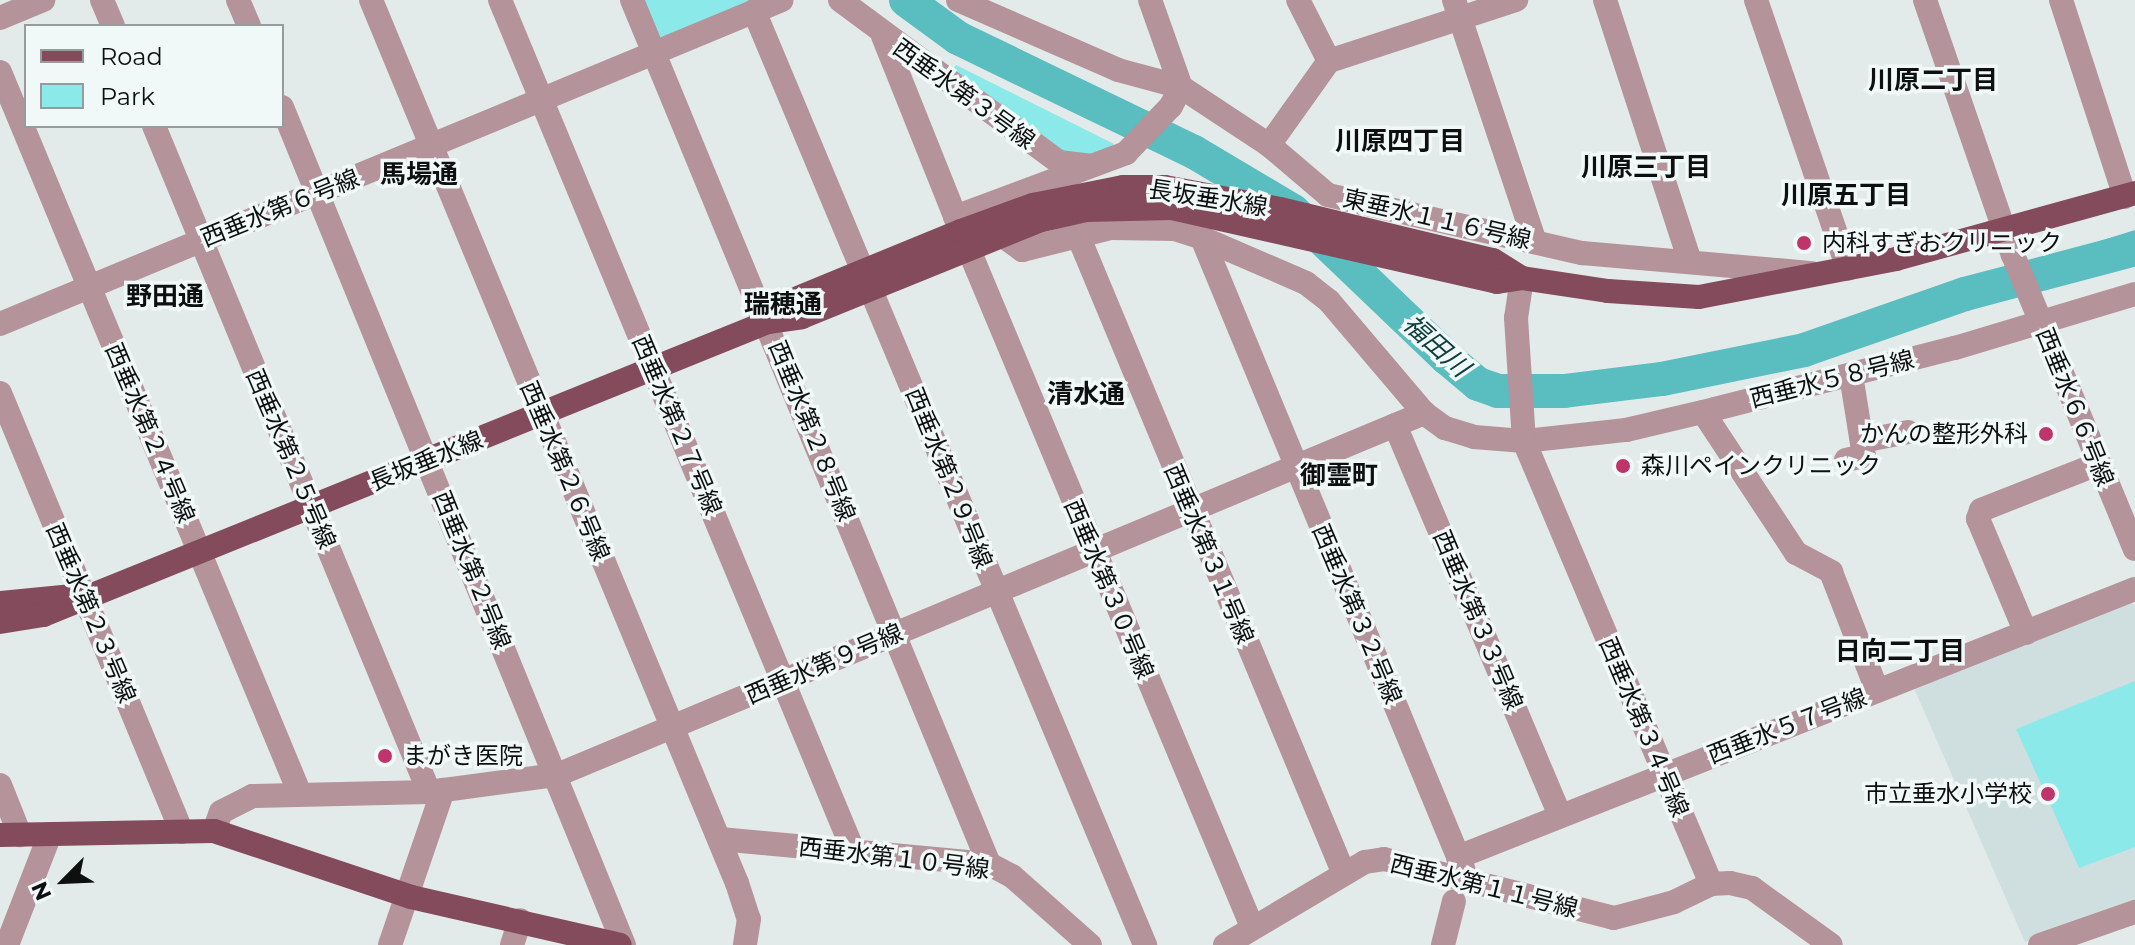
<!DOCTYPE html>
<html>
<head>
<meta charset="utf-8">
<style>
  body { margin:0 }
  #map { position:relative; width:2135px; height:945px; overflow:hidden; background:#e3eaea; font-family:Montserrat,"Noto Sans JP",sans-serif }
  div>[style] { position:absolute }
  .built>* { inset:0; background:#cfdfdf }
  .green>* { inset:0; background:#8be9ea }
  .water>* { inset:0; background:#5abdbf }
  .river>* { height:34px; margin:-17px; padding:0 17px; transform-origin:17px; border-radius:17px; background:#5abdbf }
  .minor>* { height:24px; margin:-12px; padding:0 12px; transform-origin:12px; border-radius:12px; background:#b4939b }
  .major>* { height:24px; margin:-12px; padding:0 12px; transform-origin:12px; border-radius:12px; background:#834b5c }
  .dots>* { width:22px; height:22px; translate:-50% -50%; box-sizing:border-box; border:4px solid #f1f8f8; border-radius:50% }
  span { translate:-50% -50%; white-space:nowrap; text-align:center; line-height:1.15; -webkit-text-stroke:7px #f1f8f8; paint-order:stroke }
  .street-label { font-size:24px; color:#0e1010 }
  .poi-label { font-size:24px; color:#0e1010 }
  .left { translate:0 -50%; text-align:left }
  .right { translate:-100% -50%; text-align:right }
  .neighbourhood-label { font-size:26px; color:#0e1010; font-weight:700 }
  .water-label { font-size:26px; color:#0d3d3e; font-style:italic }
  .legend { position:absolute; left:24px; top:24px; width:260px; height:104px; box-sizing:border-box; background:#f1f8f8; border:2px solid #969b9b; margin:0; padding:10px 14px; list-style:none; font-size:24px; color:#0e1010 }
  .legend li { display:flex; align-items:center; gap:16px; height:40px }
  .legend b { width:40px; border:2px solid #969b9b }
  .north { position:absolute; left:24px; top:841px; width:80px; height:80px; -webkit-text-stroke:6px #f1f8f8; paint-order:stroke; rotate:246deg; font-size:22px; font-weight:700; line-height:32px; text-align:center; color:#0e1010 }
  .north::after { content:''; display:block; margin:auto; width:28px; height:36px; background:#0e1010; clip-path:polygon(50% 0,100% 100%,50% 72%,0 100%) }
</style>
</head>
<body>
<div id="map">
  <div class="built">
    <div style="clip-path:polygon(2129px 602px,2135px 605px,2135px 902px,2025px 942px,1913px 686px)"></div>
  </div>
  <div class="green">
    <div style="clip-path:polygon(639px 0,756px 0,665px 38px,654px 36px)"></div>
    <div style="clip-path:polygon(956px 65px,1114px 144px,1104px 154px,1071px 158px,951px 72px)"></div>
    <div style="clip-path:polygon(2135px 681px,2135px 847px,2079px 868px,2016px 729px)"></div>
  </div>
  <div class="water">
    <div style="clip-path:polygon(2135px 230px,2135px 261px,2055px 283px,2043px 259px)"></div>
  </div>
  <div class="river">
    <div style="left:906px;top:0;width:64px;rotate:36.2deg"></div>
    <div style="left:958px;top:38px;width:262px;rotate:25.8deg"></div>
    <div style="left:1194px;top:152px;width:115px;rotate:30.8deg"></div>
    <div style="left:1293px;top:211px;width:213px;rotate:43.7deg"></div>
    <div style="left:1447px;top:358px;width:40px;rotate:40deg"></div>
    <div style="left:1478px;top:384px;width:21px;rotate:19deg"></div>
    <div style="left:1498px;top:391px;width:66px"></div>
    <div style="left:1564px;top:391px;width:99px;rotate:-7deg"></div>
    <div style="left:1662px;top:379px;width:145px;rotate:-11.5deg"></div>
    <div style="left:1804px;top:350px;width:170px;rotate:-19.2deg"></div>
    <div style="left:1965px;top:294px;width:176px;rotate:-14.8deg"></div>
  </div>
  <div class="minor">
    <div style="left:102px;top:0;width:28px;rotate:67deg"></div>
    <div style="left:238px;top:0;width:28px;rotate:67deg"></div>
    <div style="left:371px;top:0;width:956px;rotate:67.49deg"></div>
    <div style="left:737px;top:883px;width:38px;rotate:72deg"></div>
    <div style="left:749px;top:919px;width:26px;rotate:99deg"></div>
    <div style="left:500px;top:0;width:920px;rotate:67.45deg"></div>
    <div style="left:632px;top:0;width:935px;rotate:67.55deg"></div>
    <div style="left:840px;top:0;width:272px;rotate:36.5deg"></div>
    <div style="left:1059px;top:162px;width:31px;rotate:7deg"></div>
    <div style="left:958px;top:0;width:175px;rotate:23.6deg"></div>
    <div style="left:1118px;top:70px;width:65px;rotate:15.1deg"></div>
    <div style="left:1181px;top:87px;width:105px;rotate:33.4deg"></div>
    <div style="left:1269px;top:145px;width:77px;rotate:40.3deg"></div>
    <div style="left:1328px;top:195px;width:261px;rotate:12.9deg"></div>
    <div style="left:1582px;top:253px;width:231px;rotate:5deg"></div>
    <div style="left:1454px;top:0;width:255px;rotate:71.5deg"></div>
    <div style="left:1605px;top:0;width:274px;rotate:72deg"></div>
    <div style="left:1756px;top:0;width:284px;rotate:71.1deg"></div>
    <div style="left:1925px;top:0;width:270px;rotate:71deg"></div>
    <div style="left:2013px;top:255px;width:318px;rotate:67.5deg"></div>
    <div style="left:2061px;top:0;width:207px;rotate:72deg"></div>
    <div style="left:754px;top:11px;width:1013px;rotate:67.28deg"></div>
    <div style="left:0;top:18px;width:47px;rotate:-22.7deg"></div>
    <div style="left:883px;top:36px;width:210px;rotate:68.2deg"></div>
    <div style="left:1329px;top:61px;width:197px;rotate:-18.1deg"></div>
    <div style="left:0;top:72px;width:782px;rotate:67.44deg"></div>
    <div style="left:282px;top:107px;width:905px;rotate:67.8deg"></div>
    <div style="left:154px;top:126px;width:721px;rotate:67.56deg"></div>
    <div style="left:1269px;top:145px;width:103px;rotate:-54.5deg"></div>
    <div style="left:1329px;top:61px;width:68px;rotate:-116.9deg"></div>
    <div style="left:955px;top:217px;width:183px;rotate:-20.5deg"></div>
    <div style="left:1126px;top:153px;width:65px;rotate:-46.2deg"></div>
    <div style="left:1171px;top:106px;width:21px;rotate:-62deg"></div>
    <div style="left:1181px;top:87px;width:92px;rotate:-109.6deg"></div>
    <div style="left:1077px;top:233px;width:694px;rotate:67.39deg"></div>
    <div style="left:1003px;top:236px;width:24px;rotate:36deg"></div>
    <div style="left:1022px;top:250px;width:92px;rotate:-13.9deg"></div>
    <div style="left:1111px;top:228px;width:64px;rotate:0.9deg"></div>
    <div style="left:1175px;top:229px;width:28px;rotate:18deg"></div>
    <div style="left:1202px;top:238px;width:113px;rotate:23.4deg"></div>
    <div style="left:1306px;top:283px;width:29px;rotate:38deg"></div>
    <div style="left:1329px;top:301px;width:147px;rotate:49.7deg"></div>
    <div style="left:1424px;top:413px;width:26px;rotate:36deg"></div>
    <div style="left:1445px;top:428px;width:30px;rotate:17deg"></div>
    <div style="left:1474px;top:437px;width:50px;rotate:4.6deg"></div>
    <div style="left:1524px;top:441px;width:103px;rotate:-6.2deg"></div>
    <div style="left:1626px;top:430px;width:91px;rotate:-13.3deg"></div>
    <div style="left:1715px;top:409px;width:248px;rotate:-14.3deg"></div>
    <div style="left:1955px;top:348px;width:188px;rotate:-16.7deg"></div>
    <div style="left:1202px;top:238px;width:693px;rotate:67.51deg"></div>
    <div style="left:969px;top:250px;width:734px;rotate:67.31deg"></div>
    <div style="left:1522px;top:278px;width:40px;rotate:98.5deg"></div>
    <div style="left:1516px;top:318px;width:123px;rotate:86.3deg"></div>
    <div style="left:1524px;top:441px;width:481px;rotate:67.1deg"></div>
    <div style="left:0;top:324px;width:846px;rotate:-22.51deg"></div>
    <div style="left:0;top:393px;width:475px;rotate:67.5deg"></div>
    <div style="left:1703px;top:412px;width:169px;rotate:56.6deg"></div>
    <div style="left:1796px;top:553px;width:40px;rotate:28deg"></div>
    <div style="left:1831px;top:572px;width:127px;rotate:68.7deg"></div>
    <div style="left:1395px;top:425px;width:423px;rotate:67.1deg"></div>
    <div style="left:1862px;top:441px;width:47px;rotate:-11.1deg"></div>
    <div style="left:1846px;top:460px;width:18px;rotate:-13deg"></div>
    <div style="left:1864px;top:456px;width:82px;rotate:-99.1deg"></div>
    <div style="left:2026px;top:633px;width:124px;rotate:-112.8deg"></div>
    <div style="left:1978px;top:519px;width:9px;rotate:-72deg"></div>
    <div style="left:1981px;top:510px;width:126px;rotate:-21.5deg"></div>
    <div style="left:0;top:785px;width:54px;rotate:68.2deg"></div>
    <div style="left:214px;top:831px;width:20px;rotate:-70deg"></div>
    <div style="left:221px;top:812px;width:35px;rotate:-27deg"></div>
    <div style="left:252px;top:796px;width:177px;rotate:-1.3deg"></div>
    <div style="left:429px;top:792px;width:129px;rotate:-7.6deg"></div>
    <div style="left:557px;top:775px;width:940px;rotate:-22.66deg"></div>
    <div style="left:720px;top:839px;width:270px;rotate:5.3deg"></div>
    <div style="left:989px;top:864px;width:26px;rotate:28deg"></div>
    <div style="left:1012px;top:876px;width:104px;rotate:41.5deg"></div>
    <div style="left:1458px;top:857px;width:728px;rotate:-21.6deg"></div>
    <div style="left:7px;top:945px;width:119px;rotate:-68.8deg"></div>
    <div style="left:390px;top:945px;width:164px;rotate:-71.1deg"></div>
    <div style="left:512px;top:945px;width:26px;rotate:-72deg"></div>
    <div style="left:1225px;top:945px;width:163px;rotate:-30.7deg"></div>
    <div style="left:1365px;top:862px;width:19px;rotate:-9deg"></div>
    <div style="left:1384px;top:859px;width:237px;rotate:14.4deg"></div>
    <div style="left:1614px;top:918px;width:62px;rotate:-14.9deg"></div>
    <div style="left:1674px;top:902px;width:41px;rotate:-25.9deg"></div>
    <div style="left:1711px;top:884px;width:19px;rotate:-3deg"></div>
    <div style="left:1730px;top:883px;width:23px;rotate:13deg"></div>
    <div style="left:1752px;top:888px;width:97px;rotate:35.8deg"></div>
    <div style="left:1443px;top:945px;width:45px;rotate:-76deg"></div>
    <div style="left:2040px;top:945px;width:101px;rotate:-19.2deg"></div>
  </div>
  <div class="major">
    <div style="left:768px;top:322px;width:35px;rotate:-40deg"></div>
    <div style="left:795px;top:299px;width:179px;rotate:-22.3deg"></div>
    <div style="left:961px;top:231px;width:77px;rotate:-19.9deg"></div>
    <div style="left:1033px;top:205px;width:92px;rotate:-11.3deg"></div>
    <div style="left:1123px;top:187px;width:42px"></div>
    <div style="left:1165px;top:187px;width:117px;rotate:10.8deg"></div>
    <div style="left:1280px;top:209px;width:219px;rotate:13.5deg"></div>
    <div style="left:1493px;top:260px;width:34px;rotate:32deg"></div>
    <div style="left:0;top:603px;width:73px;rotate:-5.5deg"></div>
    <div style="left:0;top:622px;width:44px;rotate:-9.2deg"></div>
    <div style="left:43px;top:615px;width:782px;rotate:-22.01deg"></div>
    <div style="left:768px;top:322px;width:34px;rotate:-8deg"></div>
    <div style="left:802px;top:317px;width:255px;rotate:-22.1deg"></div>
    <div style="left:1038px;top:221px;width:49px;rotate:-12.9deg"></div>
    <div style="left:1086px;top:210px;width:86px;rotate:-1.3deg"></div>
    <div style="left:1172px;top:208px;width:333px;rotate:12.8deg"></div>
    <div style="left:1497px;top:282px;width:25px;rotate:-9deg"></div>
    <div style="left:1522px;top:278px;width:87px;rotate:8.6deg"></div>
    <div style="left:1608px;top:291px;width:91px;rotate:3.8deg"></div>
    <div style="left:1699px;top:297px;width:201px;rotate:-10.9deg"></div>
    <div style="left:1896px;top:259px;width:248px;rotate:-15.4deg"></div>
    <div style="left:0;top:835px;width:214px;rotate:-1.1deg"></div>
    <div style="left:214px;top:831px;width:208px;rotate:18.5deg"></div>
    <div style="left:411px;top:897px;width:214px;rotate:12.9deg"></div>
  </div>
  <div class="dots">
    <div style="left:1804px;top:243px;background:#be346b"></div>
    <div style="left:2046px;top:434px;background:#be346b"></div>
    <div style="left:1623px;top:466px;background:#be346b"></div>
    <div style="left:385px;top:756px;background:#be346b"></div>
    <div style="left:2048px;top:794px;background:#be346b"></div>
  </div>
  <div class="street-label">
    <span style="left:964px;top:94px;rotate:36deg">西垂水第３号線</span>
    <span style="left:1208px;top:198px;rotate:9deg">長坂垂水線</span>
    <span style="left:280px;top:208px;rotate:-22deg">西垂水第６号線</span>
    <span style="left:1437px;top:219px;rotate:13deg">東垂水１１６号線</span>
    <span style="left:1832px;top:379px;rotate:-14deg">西垂水５８号線</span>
    <span style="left:2075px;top:407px;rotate:68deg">西垂水６６号線</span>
    <span style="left:677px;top:425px;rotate:67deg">西垂水第２７号線</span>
    <span style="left:812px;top:431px;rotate:68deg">西垂水第２８号線</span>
    <span style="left:150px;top:433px;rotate:67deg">西垂水第２４号線</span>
    <span style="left:291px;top:459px;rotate:67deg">西垂水第２５号線</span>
    <span style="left:426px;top:461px;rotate:-22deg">長坂垂水線</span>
    <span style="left:565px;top:471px;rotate:67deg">西垂水第２６号線</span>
    <span style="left:949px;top:478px;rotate:68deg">西垂水第２９号線</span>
    <span style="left:1209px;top:554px;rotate:67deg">西垂水第３１号線</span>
    <span style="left:472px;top:570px;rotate:68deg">西垂水第２号線</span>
    <span style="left:1109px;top:589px;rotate:67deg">西垂水第３０号線</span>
    <span style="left:91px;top:613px;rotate:67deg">西垂水第２３号線</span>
    <span style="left:1357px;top:614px;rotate:67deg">西垂水第３２号線</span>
    <span style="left:1478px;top:620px;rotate:67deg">西垂水第３３号線</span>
    <span style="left:824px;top:664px;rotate:-23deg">西垂水第９号線</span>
    <span style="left:1787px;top:726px;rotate:-21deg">西垂水５７号線</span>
    <span style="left:1644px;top:727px;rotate:67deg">西垂水第３４号線</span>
    <span style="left:894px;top:858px;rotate:7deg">西垂水第１０号線</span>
    <span style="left:1484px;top:886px;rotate:14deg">西垂水第１１号線</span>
  </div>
  <div class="poi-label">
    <span class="left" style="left:1822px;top:243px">内科すぎおクリニック</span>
    <span class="right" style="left:2028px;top:434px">かんの整形外科</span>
    <span class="left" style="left:1641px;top:466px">森川ペインクリニック</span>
    <span class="left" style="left:403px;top:756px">まがき医院</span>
    <span class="right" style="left:2032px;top:794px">市立垂水小学校</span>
  </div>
  <div class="neighbourhood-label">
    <span style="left:1933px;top:81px">川原二丁目</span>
    <span style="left:1400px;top:142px">川原四丁目</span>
    <span style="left:1646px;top:168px">川原三丁目</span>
    <span style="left:419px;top:175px">馬場通</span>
    <span style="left:1846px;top:196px">川原五丁目</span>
    <span style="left:165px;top:297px">野田通</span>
    <span style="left:783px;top:305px">瑞穂通</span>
    <span style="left:1086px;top:395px">清水通</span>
    <span style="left:1339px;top:476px">御霊町</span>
    <span style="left:1900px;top:652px">日向二丁目</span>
  </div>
  <div class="water-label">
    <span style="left:1436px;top:346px;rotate:42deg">福田川</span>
  </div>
  <ul class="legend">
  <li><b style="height:10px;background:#834b5c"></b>Road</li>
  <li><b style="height:22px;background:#8be9ea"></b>Park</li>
  </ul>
  <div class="north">N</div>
</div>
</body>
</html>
